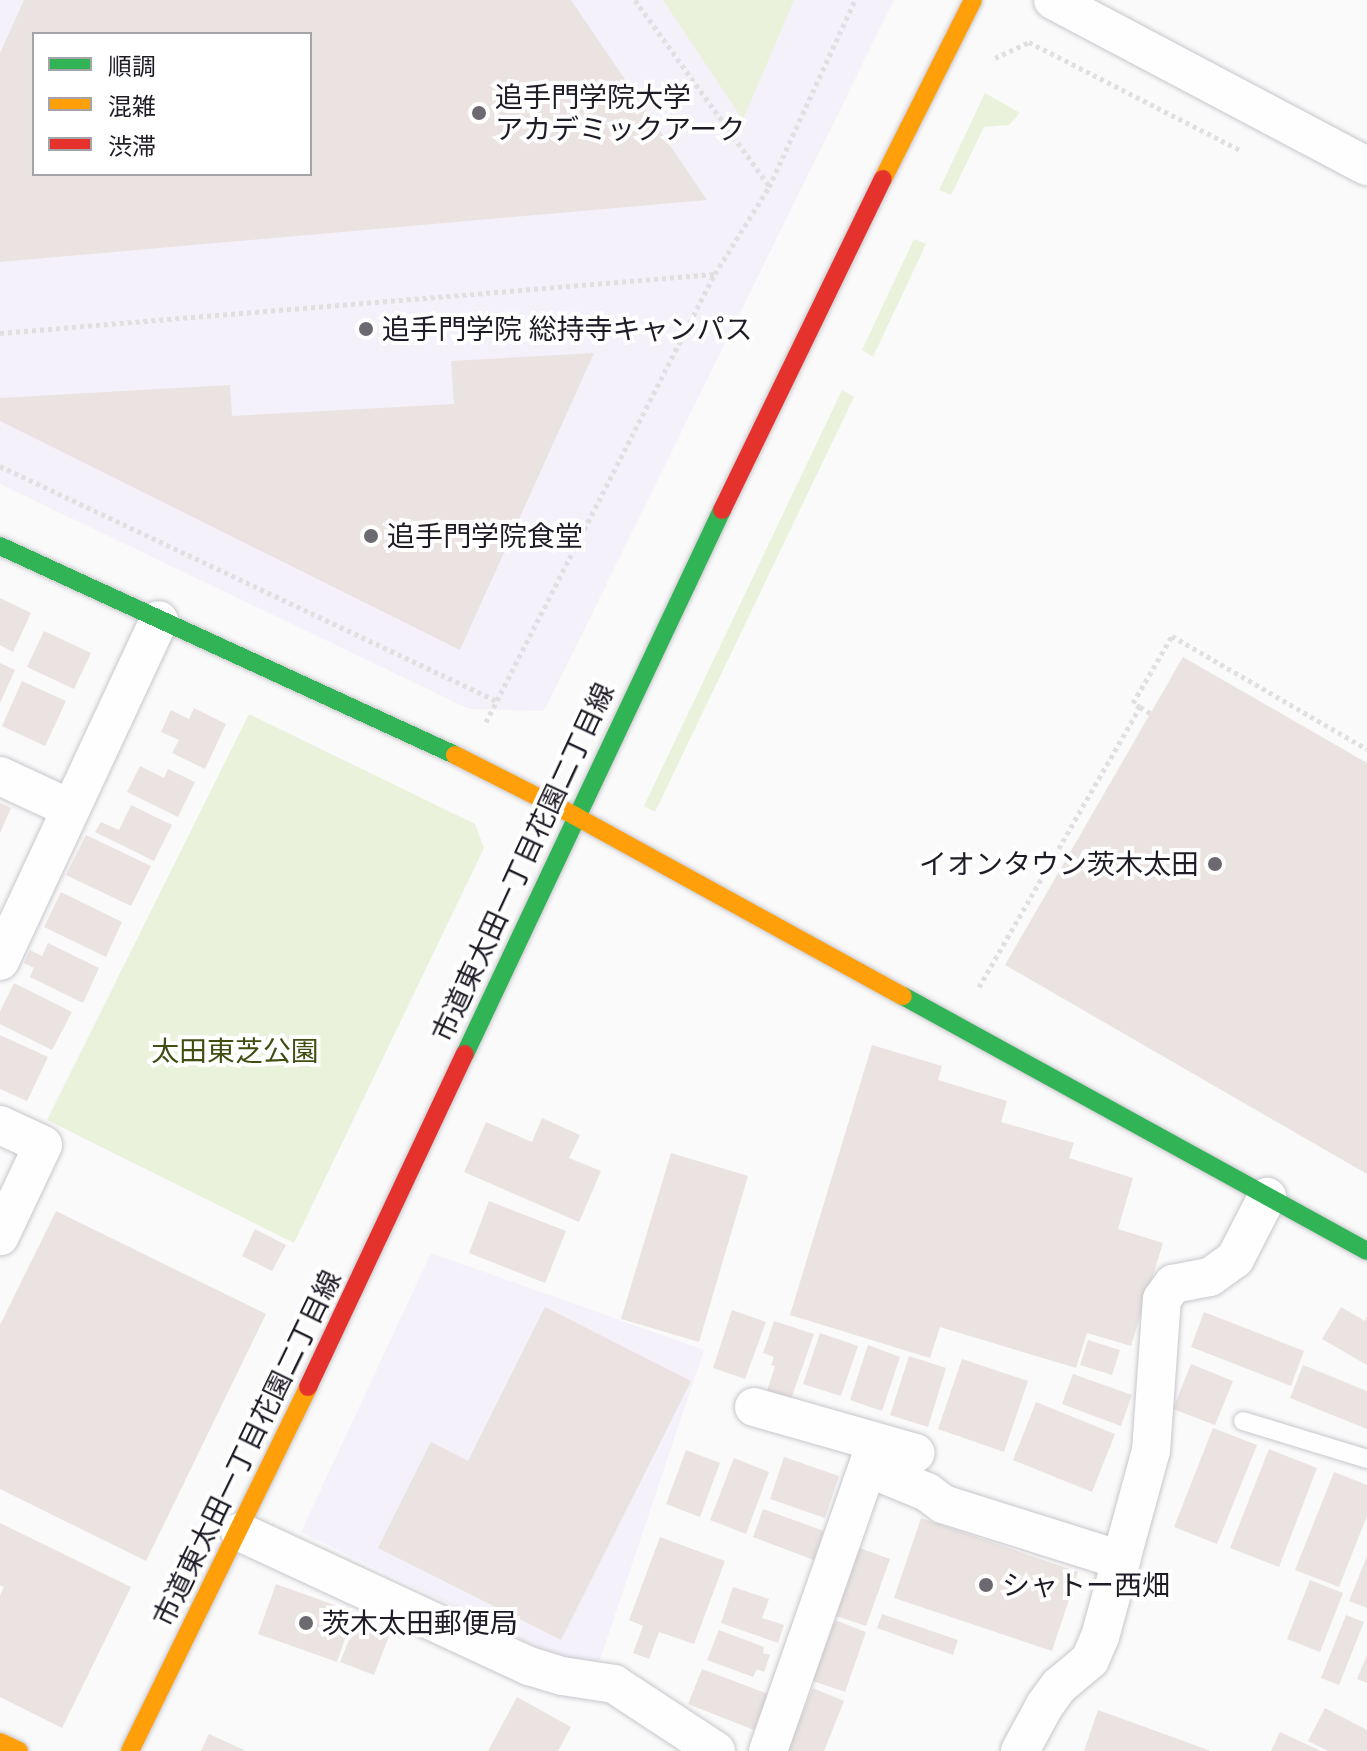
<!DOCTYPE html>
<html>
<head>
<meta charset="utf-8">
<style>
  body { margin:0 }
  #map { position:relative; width:1367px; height:1751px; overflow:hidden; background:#fafafa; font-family:Ubuntu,"Noto Sans JP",sans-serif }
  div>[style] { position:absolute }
  .built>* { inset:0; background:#f4f1fa }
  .green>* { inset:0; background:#ebf2dc }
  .building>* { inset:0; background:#eae3e1 }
  .path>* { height:5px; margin-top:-2.5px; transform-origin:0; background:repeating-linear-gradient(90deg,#e0e0e0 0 4px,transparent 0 8px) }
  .roads { filter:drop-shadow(0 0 2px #c8c6cc) drop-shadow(0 0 2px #c8c6cc) }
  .lane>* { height:18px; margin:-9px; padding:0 9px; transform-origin:9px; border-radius:9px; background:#fefefe }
  .street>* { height:38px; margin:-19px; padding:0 19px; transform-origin:19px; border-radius:19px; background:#fefefe }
  .fast>* { height:18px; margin:-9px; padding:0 9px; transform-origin:9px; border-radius:9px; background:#30b455 }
  .slow>* { height:18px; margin:-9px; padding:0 9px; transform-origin:9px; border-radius:9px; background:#ff9f0a }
  .jam>* { height:18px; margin:-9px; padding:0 9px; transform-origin:9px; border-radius:9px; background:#e5322d }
  .dots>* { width:22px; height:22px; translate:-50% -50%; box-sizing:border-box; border:4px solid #fff; border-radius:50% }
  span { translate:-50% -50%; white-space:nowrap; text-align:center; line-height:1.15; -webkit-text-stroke:8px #fff; paint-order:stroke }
  .poi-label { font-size:28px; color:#1f1b27 }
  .left { translate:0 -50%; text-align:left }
  .right { translate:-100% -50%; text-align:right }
  .street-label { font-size:28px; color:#1f1b27 }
  .park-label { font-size:28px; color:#404e12 }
  .legend { position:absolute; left:32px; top:32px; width:280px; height:144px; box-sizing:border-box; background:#fff; border:2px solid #a5a4a9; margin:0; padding:10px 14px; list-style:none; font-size:24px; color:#1f1b27 }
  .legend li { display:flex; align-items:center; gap:16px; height:40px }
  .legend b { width:40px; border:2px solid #a5a4a9 }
</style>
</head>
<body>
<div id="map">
  <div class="built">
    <div style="clip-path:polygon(evenodd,0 0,894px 0,544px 711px,469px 709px,0 484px,0 0,34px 34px,310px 34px,310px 174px,34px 174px,34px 34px)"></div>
    <div style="clip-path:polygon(431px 1253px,704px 1350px,600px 1660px,566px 1661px,301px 1532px)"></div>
  </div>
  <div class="green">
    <div style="clip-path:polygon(663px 0,794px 0,743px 120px)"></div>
    <div style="clip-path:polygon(985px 93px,1020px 113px,1009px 125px,984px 127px,951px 195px,939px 190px)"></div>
    <div style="clip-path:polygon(914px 239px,926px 244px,873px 357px,862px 350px)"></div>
    <div style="clip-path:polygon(842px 390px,854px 397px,655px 812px,644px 806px)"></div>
    <div style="clip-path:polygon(249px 714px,475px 824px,484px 848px,294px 1243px,47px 1120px)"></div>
  </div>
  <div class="building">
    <div style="clip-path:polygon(evenodd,24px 0,571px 0,707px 200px,0 262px,0 53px,24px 0,34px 34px,310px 34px,310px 174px,34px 174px,34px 34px)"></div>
    <div style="clip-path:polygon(594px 353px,460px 650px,0 421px,0 398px,230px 385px,232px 416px,454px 404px,451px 361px)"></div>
    <div style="clip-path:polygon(0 598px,31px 613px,13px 652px,0 645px)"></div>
    <div style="clip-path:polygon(44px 631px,91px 653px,74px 689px,27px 667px)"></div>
    <div style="clip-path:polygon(1183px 657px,1367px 763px,1367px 1174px,1005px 965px)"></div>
    <div style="clip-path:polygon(0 663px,15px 670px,0 703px)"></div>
    <div style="clip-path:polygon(22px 681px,66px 701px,45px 746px,2px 726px)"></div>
    <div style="clip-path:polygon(194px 708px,226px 724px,205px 769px,172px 753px,179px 740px,161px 732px,171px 710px,189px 719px)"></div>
    <div style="clip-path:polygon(140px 766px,164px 778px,168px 769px,195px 782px,178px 817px,127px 792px)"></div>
    <div style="clip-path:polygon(0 803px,11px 808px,0 833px)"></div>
    <div style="clip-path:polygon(131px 805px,172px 825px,154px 861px,95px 832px,101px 822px,119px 830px)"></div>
    <div style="clip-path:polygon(86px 835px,151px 866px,131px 906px,66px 875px)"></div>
    <div style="clip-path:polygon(61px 892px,122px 922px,106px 957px,44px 927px)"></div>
    <div style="clip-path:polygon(48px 943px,99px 968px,83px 1003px,30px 977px,34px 968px,24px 963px,30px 950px,42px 956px)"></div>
    <div style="clip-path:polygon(14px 983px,72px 1012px,52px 1050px,0 1024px,0 1011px)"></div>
    <div style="clip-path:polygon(0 1035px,48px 1057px,27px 1101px,0 1089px)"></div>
    <div style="clip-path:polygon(872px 1045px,942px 1066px,938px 1080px,1007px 1101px,1001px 1122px,1074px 1143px,1069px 1158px,1133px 1178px,1118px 1229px,1163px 1243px,1131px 1346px,1087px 1333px,1076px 1368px,940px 1327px,930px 1358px,790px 1315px)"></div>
    <div style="clip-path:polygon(542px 1118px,580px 1135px,569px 1158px,601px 1171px,579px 1222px,464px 1172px,486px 1122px,532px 1142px)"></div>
    <div style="clip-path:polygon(671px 1153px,748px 1176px,699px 1342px,621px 1319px)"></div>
    <div style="clip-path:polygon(489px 1201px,566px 1231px,545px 1283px,469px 1253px)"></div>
    <div style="clip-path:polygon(56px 1211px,266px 1314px,146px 1561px,0 1489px,0 1325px)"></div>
    <div style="clip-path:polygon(255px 1229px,286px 1245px,272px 1271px,242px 1256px)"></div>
    <div style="clip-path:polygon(545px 1307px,691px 1381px,561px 1640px,378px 1548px,431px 1442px,468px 1461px)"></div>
    <div style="clip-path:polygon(1341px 1307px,1365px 1321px,1367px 1316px,1367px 1365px,1322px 1339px)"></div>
    <div style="clip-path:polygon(732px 1310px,766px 1322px,745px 1379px,713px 1368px)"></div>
    <div style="clip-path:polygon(1204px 1312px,1304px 1351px,1291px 1386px,1191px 1347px)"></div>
    <div style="clip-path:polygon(774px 1321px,814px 1334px,791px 1399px,767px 1391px,775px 1366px,771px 1365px,774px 1357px,763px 1353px)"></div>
    <div style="clip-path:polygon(820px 1333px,858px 1346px,841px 1396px,803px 1384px)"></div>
    <div style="clip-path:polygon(1088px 1340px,1120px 1350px,1112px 1375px,1080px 1365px)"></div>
    <div style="clip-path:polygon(868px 1345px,900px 1357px,882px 1411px,850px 1400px)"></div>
    <div style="clip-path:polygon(909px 1356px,946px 1368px,928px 1427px,890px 1415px)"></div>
    <div style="clip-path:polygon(962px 1359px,1028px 1381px,1004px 1452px,938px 1429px)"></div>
    <div style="clip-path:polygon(1191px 1364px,1233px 1381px,1215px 1425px,1173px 1409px)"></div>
    <div style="clip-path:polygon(1303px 1365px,1367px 1391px,1367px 1429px,1290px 1398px)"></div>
    <div style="clip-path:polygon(1073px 1374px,1132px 1395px,1121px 1426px,1062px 1404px)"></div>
    <div style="clip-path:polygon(1036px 1402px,1115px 1434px,1092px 1492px,1013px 1460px)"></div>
    <div style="clip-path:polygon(1213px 1428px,1257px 1445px,1217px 1544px,1174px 1527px)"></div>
    <div style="clip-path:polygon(1269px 1449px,1317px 1468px,1279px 1567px,1230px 1548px)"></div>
    <div style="clip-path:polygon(686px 1450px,720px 1463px,700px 1517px,666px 1504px)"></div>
    <div style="clip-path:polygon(784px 1457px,839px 1476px,825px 1518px,770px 1499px)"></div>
    <div style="clip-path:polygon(734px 1458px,769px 1472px,746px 1534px,710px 1520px)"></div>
    <div style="clip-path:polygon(1334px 1472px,1367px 1485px,1367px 1516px,1339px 1587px,1295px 1570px)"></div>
    <div style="clip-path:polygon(763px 1509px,824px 1531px,814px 1560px,753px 1537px)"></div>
    <div style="clip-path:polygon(921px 1518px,1078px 1572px,1052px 1651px,894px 1598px)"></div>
    <div style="clip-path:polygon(0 1523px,131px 1587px,62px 1728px,0 1697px,0 1595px,4px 1587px,0 1585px)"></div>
    <div style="clip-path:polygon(660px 1537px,725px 1561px,694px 1644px,659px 1632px,649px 1659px,633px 1653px,643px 1626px,629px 1620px)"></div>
    <div style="clip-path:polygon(860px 1548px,890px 1559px,866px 1626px,836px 1616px)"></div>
    <div style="clip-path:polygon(1367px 1556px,1367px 1608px,1349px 1601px)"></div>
    <div style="clip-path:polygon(1310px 1580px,1343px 1593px,1320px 1652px,1287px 1639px)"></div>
    <div style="clip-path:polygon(276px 1584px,354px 1612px,337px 1662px,258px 1634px)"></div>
    <div style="clip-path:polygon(733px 1587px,769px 1599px,762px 1618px,784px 1625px,778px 1643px,721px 1623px)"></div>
    <div style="clip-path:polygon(882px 1614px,958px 1640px,953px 1655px,877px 1628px)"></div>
    <div style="clip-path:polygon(1346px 1615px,1364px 1622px,1339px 1685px,1321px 1678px)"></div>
    <div style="clip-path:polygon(358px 1618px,391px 1631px,374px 1675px,340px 1662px)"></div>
    <div style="clip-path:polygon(835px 1620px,866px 1632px,845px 1692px,813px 1681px)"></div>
    <div style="clip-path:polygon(719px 1630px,764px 1647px,763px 1653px,770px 1655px,764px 1672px,757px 1669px,753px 1677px,707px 1660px)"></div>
    <div style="clip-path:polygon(1367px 1655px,1367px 1683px,1357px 1679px)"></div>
    <div style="clip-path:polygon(702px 1669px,768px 1694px,754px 1730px,688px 1704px)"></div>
    <div style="clip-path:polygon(813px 1688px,844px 1701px,824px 1751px,787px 1751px)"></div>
    <div style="clip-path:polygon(517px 1697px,571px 1727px,558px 1751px,488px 1751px)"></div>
    <div style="clip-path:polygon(1325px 1708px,1367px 1730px,1367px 1751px,1328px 1751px,1308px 1741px)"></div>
    <div style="clip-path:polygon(1098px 1710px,1211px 1751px,1084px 1751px)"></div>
    <div style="clip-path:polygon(1280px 1732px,1321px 1751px,1271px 1751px)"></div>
    <div style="clip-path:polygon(209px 1734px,246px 1751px,201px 1751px)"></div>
  </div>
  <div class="path">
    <div style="left:635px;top:0;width:229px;rotate:54.2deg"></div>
    <div style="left:995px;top:58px;width:38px;rotate:-25deg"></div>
    <div style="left:1029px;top:42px;width:237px;rotate:27.1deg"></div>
    <div style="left:0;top:333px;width:717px;rotate:-4.72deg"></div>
    <div style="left:715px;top:274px;width:102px;rotate:-58.2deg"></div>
    <div style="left:769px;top:187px;width:206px;rotate:-65.3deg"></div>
    <div style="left:0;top:466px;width:550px;rotate:25.31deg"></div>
    <div style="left:1140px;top:707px;width:12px;rotate:31deg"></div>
    <div style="left:486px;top:722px;width:502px;rotate:-62.98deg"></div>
    <div style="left:979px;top:987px;width:323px;rotate:-60.1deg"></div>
    <div style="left:1140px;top:707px;width:8px;rotate:-150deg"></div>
    <div style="left:1133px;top:703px;width:78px;rotate:-59.8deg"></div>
    <div style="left:1172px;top:636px;width:225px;rotate:30.1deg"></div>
  </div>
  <div class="roads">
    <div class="lane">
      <div style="left:1243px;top:1421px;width:130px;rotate:17deg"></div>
    </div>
    <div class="street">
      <div style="left:1053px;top:0;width:355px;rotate:27.9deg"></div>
      <div style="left:0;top:776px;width:78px;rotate:24.9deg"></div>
      <div style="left:0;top:961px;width:376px;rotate:-65deg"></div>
      <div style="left:0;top:1125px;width:47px;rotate:24.9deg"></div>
      <div style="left:43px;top:1145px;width:101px;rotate:115.3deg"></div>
      <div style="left:754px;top:1407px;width:168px;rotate:15.9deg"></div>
      <div style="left:868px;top:1468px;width:64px;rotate:22.1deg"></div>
      <div style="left:927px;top:1492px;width:20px;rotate:37deg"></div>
      <div style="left:943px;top:1504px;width:187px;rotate:17.5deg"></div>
      <div style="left:240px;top:1532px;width:319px;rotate:24.9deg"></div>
      <div style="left:529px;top:1666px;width:34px;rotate:17deg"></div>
      <div style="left:562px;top:1676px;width:53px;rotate:8.7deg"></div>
      <div style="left:614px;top:1684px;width:122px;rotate:33.3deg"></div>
      <div style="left:768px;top:1751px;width:326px;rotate:-70.7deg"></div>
      <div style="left:1020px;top:1751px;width:52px;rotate:-61.5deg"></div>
      <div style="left:1045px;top:1705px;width:24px;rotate:-54deg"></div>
      <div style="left:1059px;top:1686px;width:40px;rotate:-40deg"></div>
      <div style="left:1090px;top:1660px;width:25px;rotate:-67deg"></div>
      <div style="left:1100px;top:1637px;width:193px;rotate:-74.7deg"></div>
      <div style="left:1151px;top:1451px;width:152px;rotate:-85.9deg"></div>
      <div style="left:1162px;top:1299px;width:19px;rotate:-54deg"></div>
      <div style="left:1173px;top:1284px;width:38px;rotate:-11deg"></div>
      <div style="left:1210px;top:1277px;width:31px;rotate:-36deg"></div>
      <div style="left:1235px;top:1259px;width:70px;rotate:-62.7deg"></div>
    </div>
    <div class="fast">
      <div style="left:0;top:546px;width:501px;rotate:24.67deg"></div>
      <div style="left:903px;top:996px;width:529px;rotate:28.79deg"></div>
      <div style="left:465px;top:1054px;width:602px;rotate:-64.71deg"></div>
    </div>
    <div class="slow">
      <div style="left:883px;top:179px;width:200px;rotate:-63.3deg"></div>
      <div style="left:455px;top:755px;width:135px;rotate:26.9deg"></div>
      <div style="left:575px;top:816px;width:374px;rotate:28.8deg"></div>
      <div style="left:0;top:1742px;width:21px;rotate:25deg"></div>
      <div style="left:130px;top:1751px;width:405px;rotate:-63.9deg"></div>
    </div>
    <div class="jam">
      <div style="left:722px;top:510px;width:368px;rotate:-64.1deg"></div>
      <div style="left:308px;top:1387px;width:368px;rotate:-64.8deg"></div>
    </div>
  </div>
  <div class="dots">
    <div style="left:479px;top:113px;background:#6c6971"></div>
    <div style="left:366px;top:329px;background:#6c6971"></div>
    <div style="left:371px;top:536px;background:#6c6971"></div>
    <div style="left:1215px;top:864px;background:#6c6971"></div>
    <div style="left:986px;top:1585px;background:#6c6971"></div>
    <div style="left:306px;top:1623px;background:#6c6971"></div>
  </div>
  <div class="poi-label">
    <span class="left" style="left:495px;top:113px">追手門学院大学<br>アカデミックアーク</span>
    <span class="left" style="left:382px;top:329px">追手門学院 総持寺キャンパス</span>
    <span class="left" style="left:387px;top:536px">追手門学院食堂</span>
    <span class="right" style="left:1199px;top:864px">イオンタウン茨木太田</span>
    <span class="left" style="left:1002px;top:1585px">シャトー西畑</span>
    <span class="left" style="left:322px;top:1623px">茨木太田郵便局</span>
  </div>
  <div class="street-label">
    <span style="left:523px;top:862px;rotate:-65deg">市道東太田一丁目花園二丁目線</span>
    <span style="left:247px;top:1448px;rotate:-64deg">市道東太田一丁目花園二丁目線</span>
  </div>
  <div class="park-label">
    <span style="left:235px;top:1051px">太田東芝公園</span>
  </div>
  <ul class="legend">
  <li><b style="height:10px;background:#30b455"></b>順調</li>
  <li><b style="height:10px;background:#ff9f0a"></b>混雑</li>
  <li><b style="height:10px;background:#e5322d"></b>渋滞</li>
  </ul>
</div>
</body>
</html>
